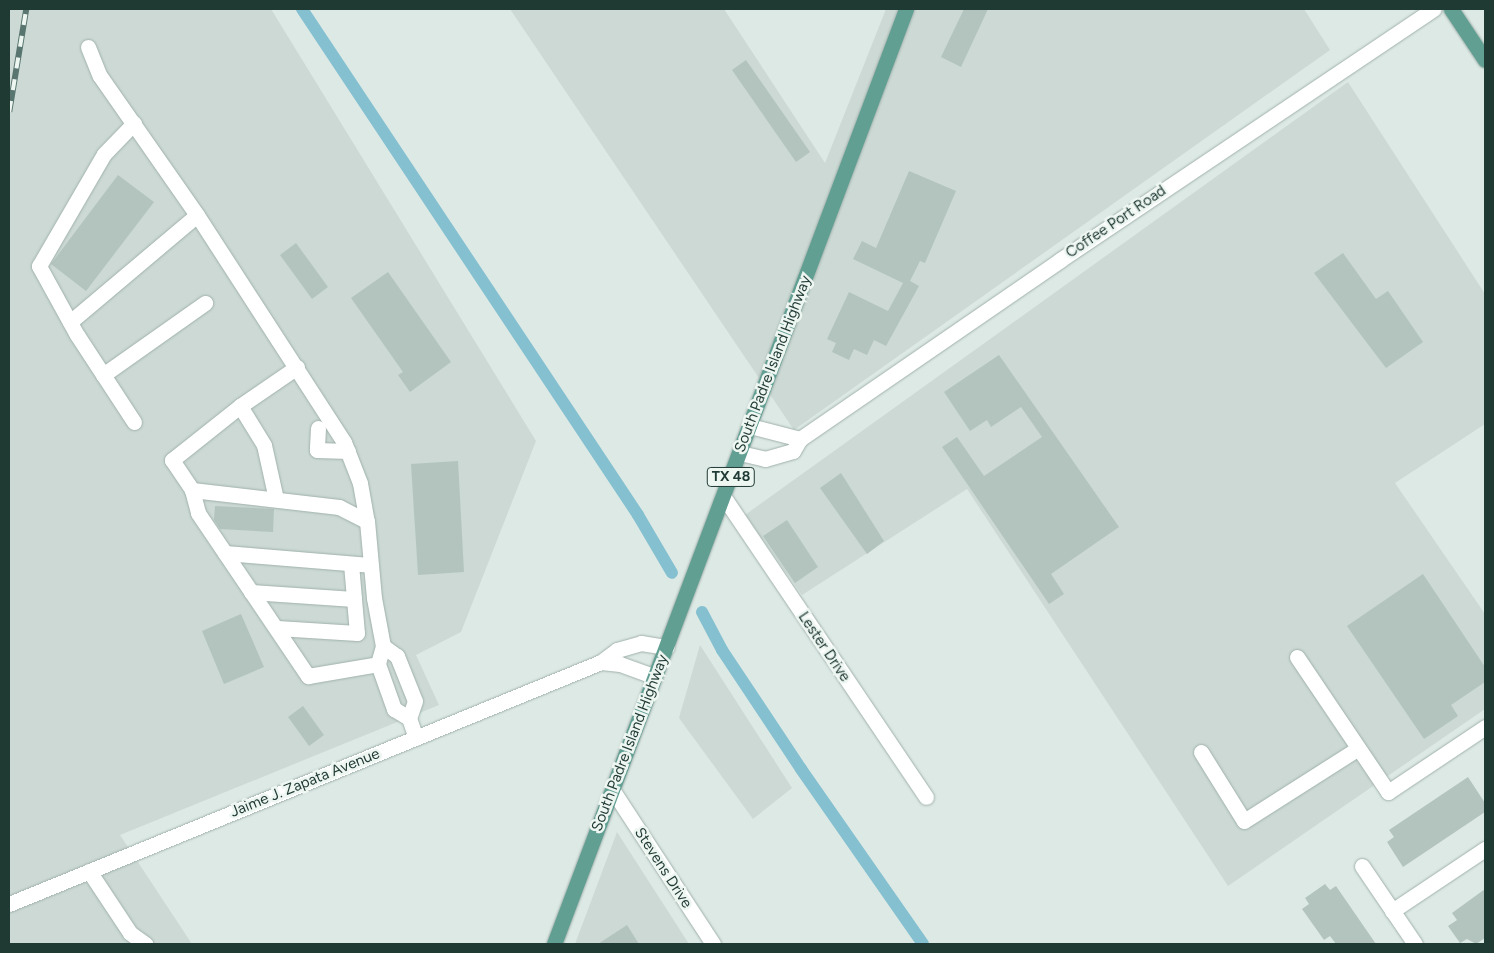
<!DOCTYPE html>
<html>
<head>
<meta charset="utf-8">
<style>
  body { margin:0 }
  #map { position:relative; width:1494px; height:953px; overflow:hidden; background:#dde9e5; font-family:Figtree,sans-serif }
  div>[style] { position:absolute }
  .built>* { inset:0; background:#ccd9d4 }
  .canal>* { height:12px; margin:-6px; padding:0 6px; transform-origin:6px; border-radius:6px; background:#84c0d0 }
  .building>* { inset:0; background:#b3c4be }
  .roads { filter:drop-shadow(0 0 1px #a0b1ac) drop-shadow(0 0 1px #a0b1ac) }
  .minor>* { height:15px; margin:-7.5px; padding:0 7.5px; transform-origin:7.5px; border-radius:7.5px; background:#fff }
  .major>* { height:15px; margin:-7.5px; padding:0 7.5px; transform-origin:7.5px; border-radius:7.5px; background:#629f93 }
  .rail>* { height:5.5px; margin-top:-2.75px; transform-origin:0; background:repeating-linear-gradient(90deg,#eef6f2 0 11px,#59756f 0 22px); box-sizing:border-box; border-block:1px solid #59756f }
  span { translate:-50% -50%; white-space:nowrap; text-align:center; line-height:1.15; -webkit-text-stroke:5px #eef6f2; paint-order:stroke }
  .shield-label span { padding:1px 4px; background:#eef6f2; border:1px solid; border-radius:4px; -webkit-text-stroke-width:0 }
  .shield-label { font-size:14px; color:#1f3933; font-weight:700 }
  .street-label { font-size:15px; color:#1f3933 }
  .frame { position:absolute; inset:0; border:10px solid #1f3933; pointer-events:none }
</style>
</head>
<body>
<div id="map">
  <div class="built">
    <div style="clip-path:polygon(9px 9px,271px 9px,536px 441px,461px 632px,416px 655px,439px 705px,120px 835px,192px 944px,9px 944px)"></div>
    <div style="clip-path:polygon(510px 9px,724px 9px,825px 163px,886px 9px,1304px 9px,1330px 50px,794px 430px)"></div>
    <div style="clip-path:polygon(1348px 82px,1485px 294px,1485px 424px,1395px 483px,1485px 614px,1485px 709px,1228px 886px,967px 489px,802px 595px,745px 515px)"></div>
    <div style="clip-path:polygon(700px 645px,792px 788px,753px 819px,679px 718px)"></div>
    <div style="clip-path:polygon(617px 832px,689px 944px,575px 944px)"></div>
  </div>
  <div class="canal">
    <div style="left:302px;top:9px;width:607px;rotate:56.41deg"></div>
    <div style="left:638px;top:515px;width:67px;rotate:59.6deg"></div>
    <div style="left:702px;top:612px;width:43px;rotate:62.2deg"></div>
    <div style="left:722px;top:650px;width:143px;rotate:56.4deg"></div>
    <div style="left:801px;top:769px;width:213px;rotate:55.1deg"></div>
  </div>
  <div class="building">
    <div style="clip-path:polygon(964px 9px,988px 9px,961px 67px,941px 57px)"></div>
    <div style="clip-path:polygon(746px 60px,810px 152px,796px 162px,732px 70px)"></div>
    <div style="clip-path:polygon(909px 171px,956px 191px,925px 263px,920px 261px,910px 281px,919px 286px,886px 346px,874px 340px,867px 355px,854px 349px,849px 360px,832px 352px,836px 343px,827px 339px,849px 292px,888px 311px,903px 283px,853px 259px,862px 241px,876px 248px)"></div>
    <div style="clip-path:polygon(118px 175px,154px 202px,86px 291px,51px 264px)"></div>
    <div style="clip-path:polygon(296px 243px,328px 287px,312px 299px,280px 255px)"></div>
    <div style="clip-path:polygon(1343px 253px,1376px 299px,1388px 291px,1423px 342px,1386px 368px,1314px 273px)"></div>
    <div style="clip-path:polygon(388px 272px,451px 362px,410px 392px,398px 375px,403px 372px,351px 298px)"></div>
    <div style="clip-path:polygon(999px 355px,1119px 527px,1051px 574px,1064px 594px,1049px 604px,942px 447px,957px 437px,984px 476px,1042px 437px,1021px 407px,991px 427px,987px 420px,970px 431px,944px 392px)"></div>
    <div style="clip-path:polygon(458px 461px,464px 572px,418px 575px,411px 464px)"></div>
    <div style="clip-path:polygon(841px 473px,884px 541px,867px 554px,820px 488px)"></div>
    <div style="clip-path:polygon(215px 506px,274px 509px,273px 532px,220px 529px,214px 520px)"></div>
    <div style="clip-path:polygon(787px 520px,818px 567px,795px 583px,763px 536px)"></div>
    <div style="clip-path:polygon(1423px 574px,1485px 667px,1485px 682px,1451px 705px,1458px 716px,1424px 739px,1347px 626px)"></div>
    <div style="clip-path:polygon(241px 614px,264px 667px,224px 684px,202px 631px)"></div>
    <div style="clip-path:polygon(303px 706px,324px 735px,309px 746px,288px 717px)"></div>
    <div style="clip-path:polygon(1468px 777px,1485px 803px,1485px 812px,1403px 867px,1387px 842px,1394px 837px,1389px 830px)"></div>
    <div style="clip-path:polygon(1325px 884px,1330px 890px,1336px 886px,1376px 944px,1336px 944px,1330px 936px,1324px 940px,1302px 909px,1309px 904px,1305px 898px)"></div>
    <div style="clip-path:polygon(1485px 889px,1485px 938px,1476px 944px,1467px 939px,1460px 943px,1448px 926px,1457px 920px,1452px 913px)"></div>
    <div style="clip-path:polygon(627px 925px,639px 944px,598px 944px)"></div>
  </div>
  <div class="roads">
    <div class="minor">
      <div style="left:88px;top:47px;width:31px;rotate:68deg"></div>
      <div style="left:100px;top:76px;width:169px;rotate:55.1deg"></div>
      <div style="left:197px;top:215px;width:270px;rotate:57.1deg"></div>
      <div style="left:344px;top:442px;width:44px;rotate:68.7deg"></div>
      <div style="left:360px;top:483px;width:39px;rotate:80deg"></div>
      <div style="left:70px;top:322px;width:166px;rotate:-40.1deg"></div>
      <div style="left:297px;top:367px;width:69px;rotate:145.6deg"></div>
      <div style="left:240px;top:406px;width:87px;rotate:141.5deg"></div>
      <div style="left:172px;top:460px;width:36px;rotate:56deg"></div>
      <div style="left:192px;top:490px;width:148px;rotate:6.6deg"></div>
      <div style="left:339px;top:507px;width:31px;rotate:27deg"></div>
      <div style="left:367px;top:521px;width:77px;rotate:84.8deg"></div>
      <div style="left:374px;top:598px;width:49px;rotate:79.4deg"></div>
      <div style="left:383px;top:646px;width:19px;rotate:106deg"></div>
      <div style="left:378px;top:664px;width:48px;rotate:70.4deg"></div>
      <div style="left:394px;top:709px;width:17px;rotate:31deg"></div>
      <div style="left:409px;top:718px;width:21px;rotate:71deg"></div>
      <div style="left:103px;top:375px;width:125px;rotate:-35.2deg"></div>
      <div style="left:240px;top:406px;width:46px;rotate:58.4deg"></div>
      <div style="left:264px;top:445px;width:55px;rotate:77.5deg"></div>
      <div style="left:134px;top:422px;width:104px;rotate:-123.2deg"></div>
      <div style="left:77px;top:335px;width:79px;rotate:-118.8deg"></div>
      <div style="left:39px;top:266px;width:129px;rotate:-59.9deg"></div>
      <div style="left:104px;top:154px;width:43px;rotate:-45.9deg"></div>
      <div style="left:750px;top:426px;width:52px;rotate:14.6deg"></div>
      <div style="left:318px;top:428px;width:22px;rotate:93deg"></div>
      <div style="left:317px;top:450px;width:31px;rotate:2deg"></div>
      <div style="left:740px;top:453px;width:26px;rotate:13deg"></div>
      <div style="left:765px;top:459px;width:29px;rotate:-16deg"></div>
      <div style="left:793px;top:451px;width:14px;rotate:-60deg"></div>
      <div style="left:800px;top:439px;width:316px;rotate:-34.5deg"></div>
      <div style="left:1060px;top:260px;width:450px;rotate:-33.9deg"></div>
      <div style="left:192px;top:490px;width:24px;rotate:75deg"></div>
      <div style="left:198px;top:513px;width:197px;rotate:56deg"></div>
      <div style="left:308px;top:676px;width:71px;rotate:-9.7deg"></div>
      <div style="left:723px;top:496px;width:363px;rotate:56deg"></div>
      <div style="left:225px;top:553px;width:145px;rotate:4.7deg"></div>
      <div style="left:351px;top:564px;width:35px;rotate:85deg"></div>
      <div style="left:251px;top:592px;width:103px;rotate:3.9deg"></div>
      <div style="left:354px;top:599px;width:34px;rotate:85deg"></div>
      <div style="left:357px;top:633px;width:80px;rotate:-176.4deg"></div>
      <div style="left:383px;top:646px;width:17px;rotate:36deg"></div>
      <div style="left:397px;top:656px;width:48px;rotate:68.2deg"></div>
      <div style="left:415px;top:701px;width:18px;rotate:109deg"></div>
      <div style="left:1297px;top:657px;width:163px;rotate:56deg"></div>
      <div style="left:1388px;top:792px;width:117px;rotate:-33.8deg"></div>
      <div style="left:601px;top:662px;width:19px;rotate:6deg"></div>
      <div style="left:620px;top:664px;width:37px;rotate:20deg"></div>
      <div style="left:1201px;top:752px;width:81px;rotate:58.1deg"></div>
      <div style="left:1244px;top:821px;width:134px;rotate:-32.5deg"></div>
      <div style="left:613px;top:791px;width:183px;rotate:56.8deg"></div>
      <div style="left:1362px;top:866px;width:94px;rotate:55.8deg"></div>
      <div style="left:89px;top:871px;width:74px;rotate:56.5deg"></div>
      <div style="left:130px;top:933px;width:19px;rotate:36deg"></div>
      <div style="left:9px;top:904px;width:640px;rotate:-22.23deg"></div>
      <div style="left:601px;top:662px;width:20px;rotate:-37deg"></div>
      <div style="left:617px;top:650px;width:25px;rotate:-16deg"></div>
      <div style="left:641px;top:643px;width:26px;rotate:9deg"></div>
      <div style="left:1392px;top:911px;width:112px;rotate:-33.7deg"></div>
    </div>
    <div class="major">
      <div style="left:1451px;top:9px;width:61px;rotate:56.3deg"></div>
      <div style="left:554px;top:944px;width:999px;rotate:-69.37deg"></div>
    </div>
  </div>
  <div class="rail">
    <div style="left:9px;top:112px;width:104px;rotate:-80.6deg"></div>
  </div>
  <div class="shield-label">
    <span style="left:731px;top:477px">TX 48</span>
  </div>
  <div class="street-label">
    <span style="left:1116px;top:222px;rotate:-34deg">Coffee Port Road</span>
    <span style="left:773px;top:364px;rotate:-69deg">South Padre Island Highway</span>
    <span style="left:824px;top:647px;rotate:56deg">Lester Drive</span>
    <span style="left:630px;top:743px;rotate:-69deg">South Padre Island Highway</span>
    <span style="left:305px;top:783px;rotate:-22deg">Jaime J. Zapata Avenue</span>
    <span style="left:663px;top:868px;rotate:57deg">Stevens Drive</span>
  </div>
  <div class="frame"></div>
</div>
</body>
</html>
